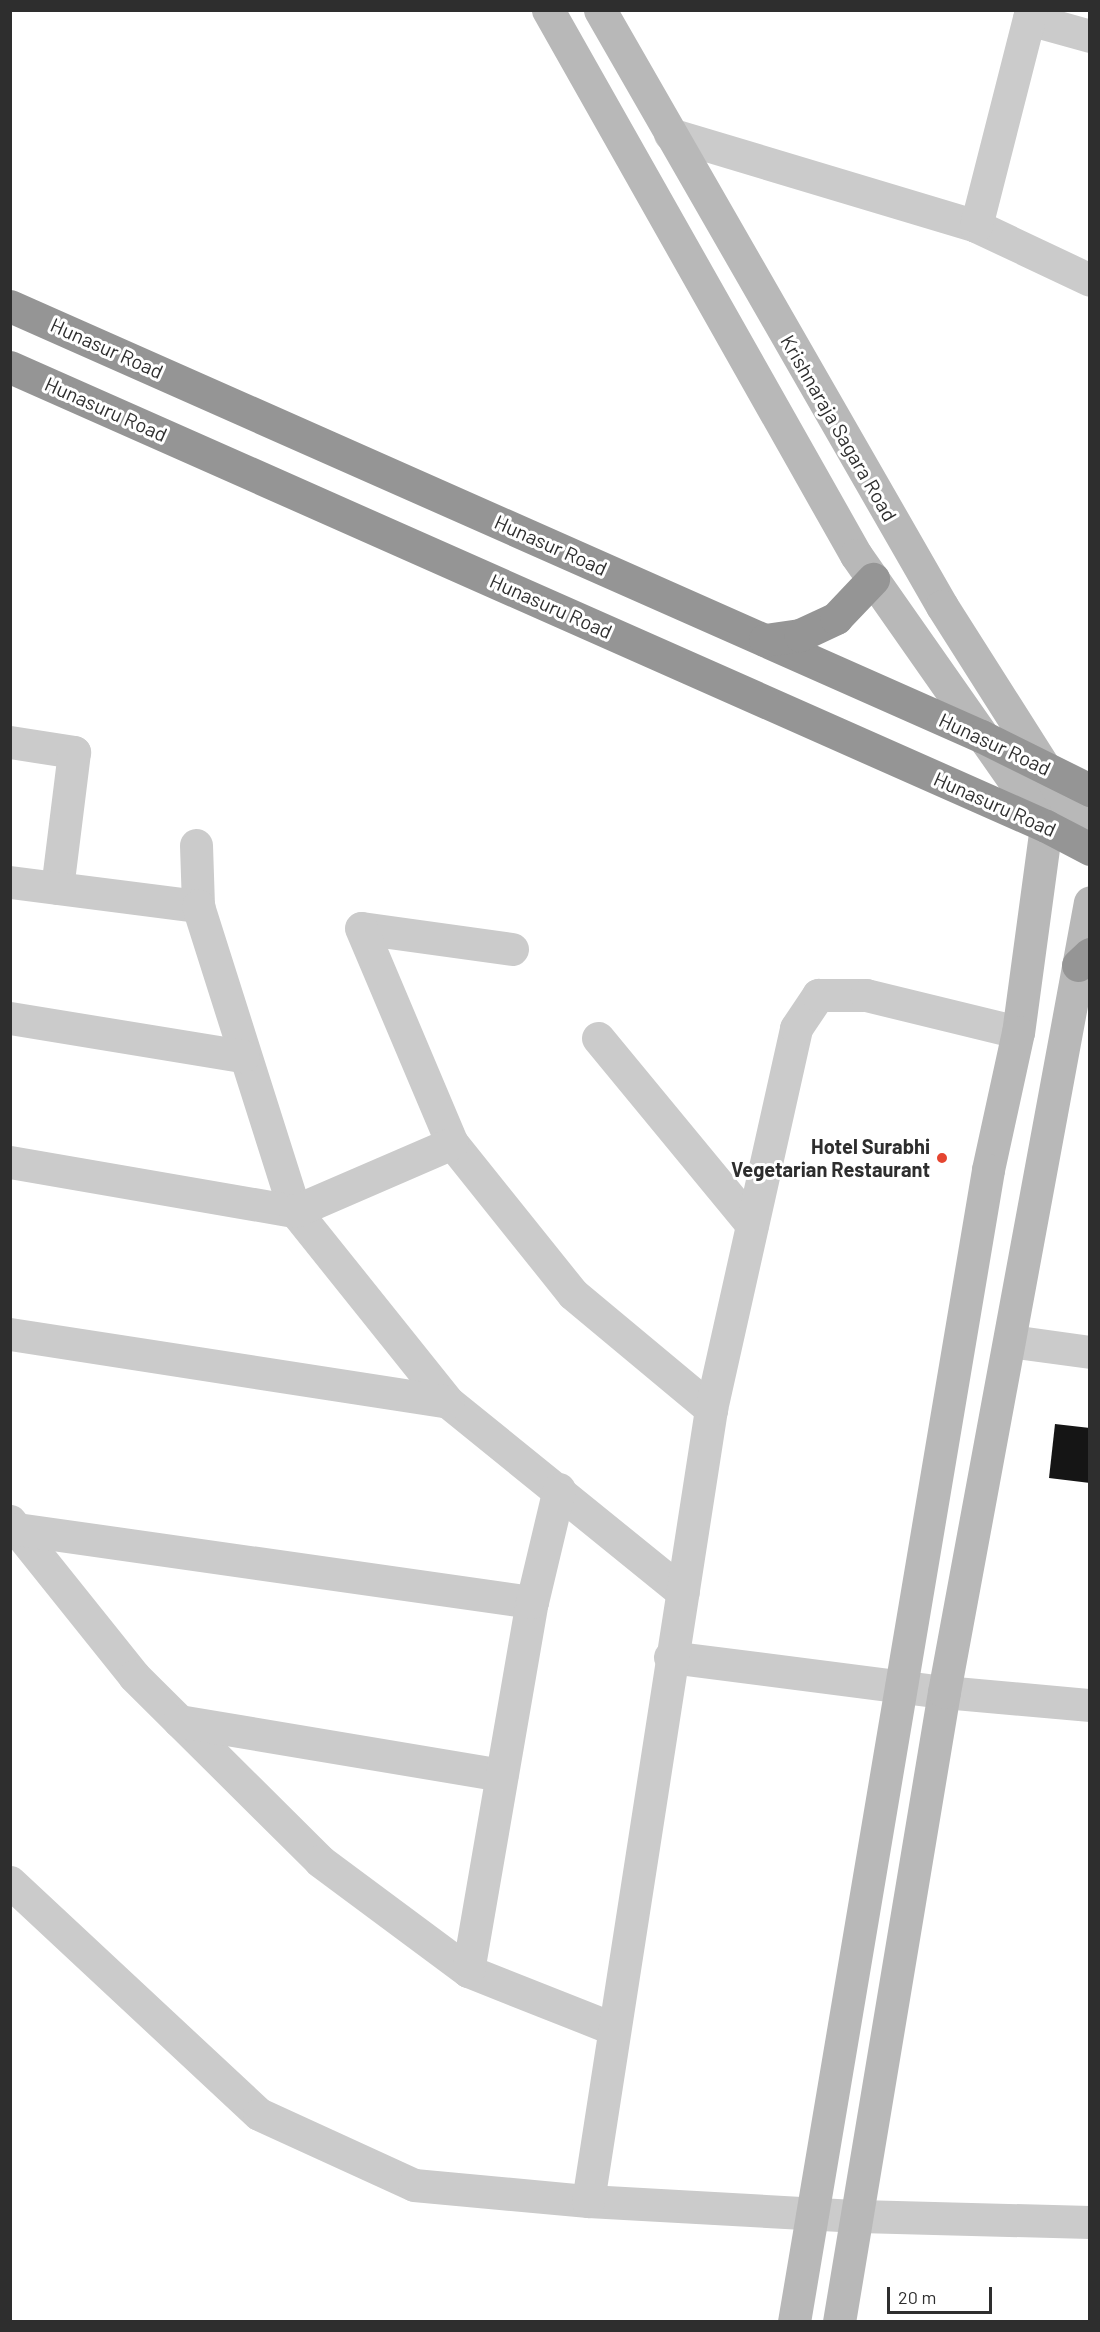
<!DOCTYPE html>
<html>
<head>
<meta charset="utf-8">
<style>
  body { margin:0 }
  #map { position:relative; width:1100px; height:2332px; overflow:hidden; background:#fff; font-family:Barlow,sans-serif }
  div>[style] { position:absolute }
  .building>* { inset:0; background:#151515 }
  .street>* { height:33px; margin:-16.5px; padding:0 16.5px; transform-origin:16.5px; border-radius:16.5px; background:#cbcbcb }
  .secondary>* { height:33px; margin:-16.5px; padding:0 16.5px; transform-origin:16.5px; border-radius:16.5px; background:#b8b8b8 }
  .highway>* { height:33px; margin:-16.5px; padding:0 16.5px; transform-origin:16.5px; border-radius:16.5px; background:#959595 }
  .dots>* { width:16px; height:16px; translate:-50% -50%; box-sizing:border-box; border:3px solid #fff; border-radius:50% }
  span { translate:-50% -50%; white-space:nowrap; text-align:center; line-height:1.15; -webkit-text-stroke:6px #fff; paint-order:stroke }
  .street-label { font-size:20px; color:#2e2e2e }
  .poi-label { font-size:20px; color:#2e2e2e; font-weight:700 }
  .right { translate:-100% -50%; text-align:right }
  .frame { position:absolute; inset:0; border:12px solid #2e2e2e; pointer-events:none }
  .scale { position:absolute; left:887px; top:2287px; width:105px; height:27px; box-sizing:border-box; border:3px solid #2e2e2e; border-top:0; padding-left:8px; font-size:18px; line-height:21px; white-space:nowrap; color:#2e2e2e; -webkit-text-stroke:4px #fff; paint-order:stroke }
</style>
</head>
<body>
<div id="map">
  <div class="building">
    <div style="clip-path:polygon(1055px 1424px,1090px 1428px,1090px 1483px,1049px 1478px)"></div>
  </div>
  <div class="street">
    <div style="left:1029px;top:19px;width:63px;rotate:15.6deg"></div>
    <div style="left:670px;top:134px;width:320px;rotate:16.7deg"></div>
    <div style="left:976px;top:226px;width:126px;rotate:25.3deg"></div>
    <div style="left:976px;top:226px;width:223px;rotate:-75.7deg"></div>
    <div style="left:10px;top:742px;width:65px;rotate:8.9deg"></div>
    <div style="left:74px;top:752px;width:137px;rotate:97.1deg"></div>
    <div style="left:196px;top:845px;width:61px;rotate:88.1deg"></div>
    <div style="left:10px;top:882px;width:190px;rotate:7.3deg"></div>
    <div style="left:198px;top:906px;width:320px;rotate:72.4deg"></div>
    <div style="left:295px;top:1211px;width:245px;rotate:51.3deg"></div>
    <div style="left:448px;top:1402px;width:302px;rotate:39deg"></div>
    <div style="left:512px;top:949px;width:152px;rotate:-172.1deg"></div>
    <div style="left:361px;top:928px;width:233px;rotate:67.1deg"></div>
    <div style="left:452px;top:1143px;width:193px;rotate:51.3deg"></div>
    <div style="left:573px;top:1294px;width:180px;rotate:39.8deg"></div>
    <div style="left:10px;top:1018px;width:236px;rotate:9.3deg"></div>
    <div style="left:598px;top:1038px;width:242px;rotate:50.5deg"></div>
    <div style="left:10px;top:1162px;width:289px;rotate:9.8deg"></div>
    <div style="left:295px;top:1211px;width:171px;rotate:-23.4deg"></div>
    <div style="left:10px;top:1334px;width:443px;rotate:8.8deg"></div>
    <div style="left:1010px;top:1341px;width:81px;rotate:7.8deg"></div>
    <div style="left:10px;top:1521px;width:198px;rotate:51.3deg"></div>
    <div style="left:134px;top:1676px;width:262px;rotate:44.8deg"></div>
    <div style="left:320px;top:1861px;width:184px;rotate:36.6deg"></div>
    <div style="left:468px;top:1971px;width:155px;rotate:21.6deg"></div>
    <div style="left:17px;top:1529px;width:520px;rotate:8.07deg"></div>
    <div style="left:670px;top:1657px;width:276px;rotate:7.3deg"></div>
    <div style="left:944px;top:1692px;width:147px;rotate:5.1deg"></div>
    <div style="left:179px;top:1721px;width:327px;rotate:9.5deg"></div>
    <div style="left:10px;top:1882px;width:340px;rotate:43deg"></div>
    <div style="left:259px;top:2114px;width:170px;rotate:24.6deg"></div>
    <div style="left:414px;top:2185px;width:175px;rotate:5.3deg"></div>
    <div style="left:588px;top:2201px;width:271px;rotate:3.2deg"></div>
    <div style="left:859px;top:2216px;width:231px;rotate:1.5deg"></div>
    <div style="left:468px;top:1971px;width:375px;rotate:-80.2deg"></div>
    <div style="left:532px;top:1602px;width:116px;rotate:-76.6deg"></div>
    <div style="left:588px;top:2201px;width:801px;rotate:-81.17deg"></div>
    <div style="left:711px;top:1409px;width:390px;rotate:-77.4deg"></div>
    <div style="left:796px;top:1028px;width:40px;rotate:-56deg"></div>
    <div style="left:818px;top:995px;width:48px"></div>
    <div style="left:866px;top:995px;width:156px;rotate:13.7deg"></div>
  </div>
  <div class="secondary">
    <div style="left:548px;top:10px;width:626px;rotate:60.53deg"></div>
    <div style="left:856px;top:555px;width:331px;rotate:55deg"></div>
    <div style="left:1046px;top:826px;width:208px;rotate:97.7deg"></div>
    <div style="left:1018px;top:1032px;width:141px;rotate:102.3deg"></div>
    <div style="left:988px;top:1170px;width:1168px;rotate:99.56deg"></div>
    <div style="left:600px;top:10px;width:687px;rotate:60.15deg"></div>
    <div style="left:942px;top:606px;width:276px;rotate:57.6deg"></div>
    <div style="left:839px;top:2322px;width:639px;rotate:-80.54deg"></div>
    <div style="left:944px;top:1692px;width:803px;rotate:-79.53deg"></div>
  </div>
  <div class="highway">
    <div style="left:10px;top:306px;width:1062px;rotate:23.89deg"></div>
    <div style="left:981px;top:736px;width:122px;rotate:26.4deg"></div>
    <div style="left:10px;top:367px;width:1133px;rotate:23.9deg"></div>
    <div style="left:1046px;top:826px;width:50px;rotate:27.6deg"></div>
    <div style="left:765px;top:640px;width:35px;rotate:-8deg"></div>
    <div style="left:800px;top:635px;width:40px;rotate:-25deg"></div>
    <div style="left:836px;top:618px;width:54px;rotate:-46.5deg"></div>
    <div style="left:1078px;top:965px;width:16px;rotate:-43deg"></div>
  </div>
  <div class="dots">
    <div style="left:942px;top:1158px;background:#e54530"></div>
  </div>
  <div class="street-label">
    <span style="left:107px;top:348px;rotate:24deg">Hunasur Road</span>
    <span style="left:106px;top:409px;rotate:24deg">Hunasuru Road</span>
    <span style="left:839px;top:428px;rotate:60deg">Krishnaraja Sagara Road</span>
    <span style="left:551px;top:545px;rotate:24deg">Hunasur Road</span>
    <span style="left:551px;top:606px;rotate:24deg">Hunasuru Road</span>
    <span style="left:995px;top:744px;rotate:25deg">Hunasur Road</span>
    <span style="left:995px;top:804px;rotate:24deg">Hunasuru Road</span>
  </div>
  <div class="poi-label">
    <span class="right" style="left:930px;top:1158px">Hotel Surabhi<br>Vegetarian Restaurant</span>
  </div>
  <div class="frame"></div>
  <div class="scale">20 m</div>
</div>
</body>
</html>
